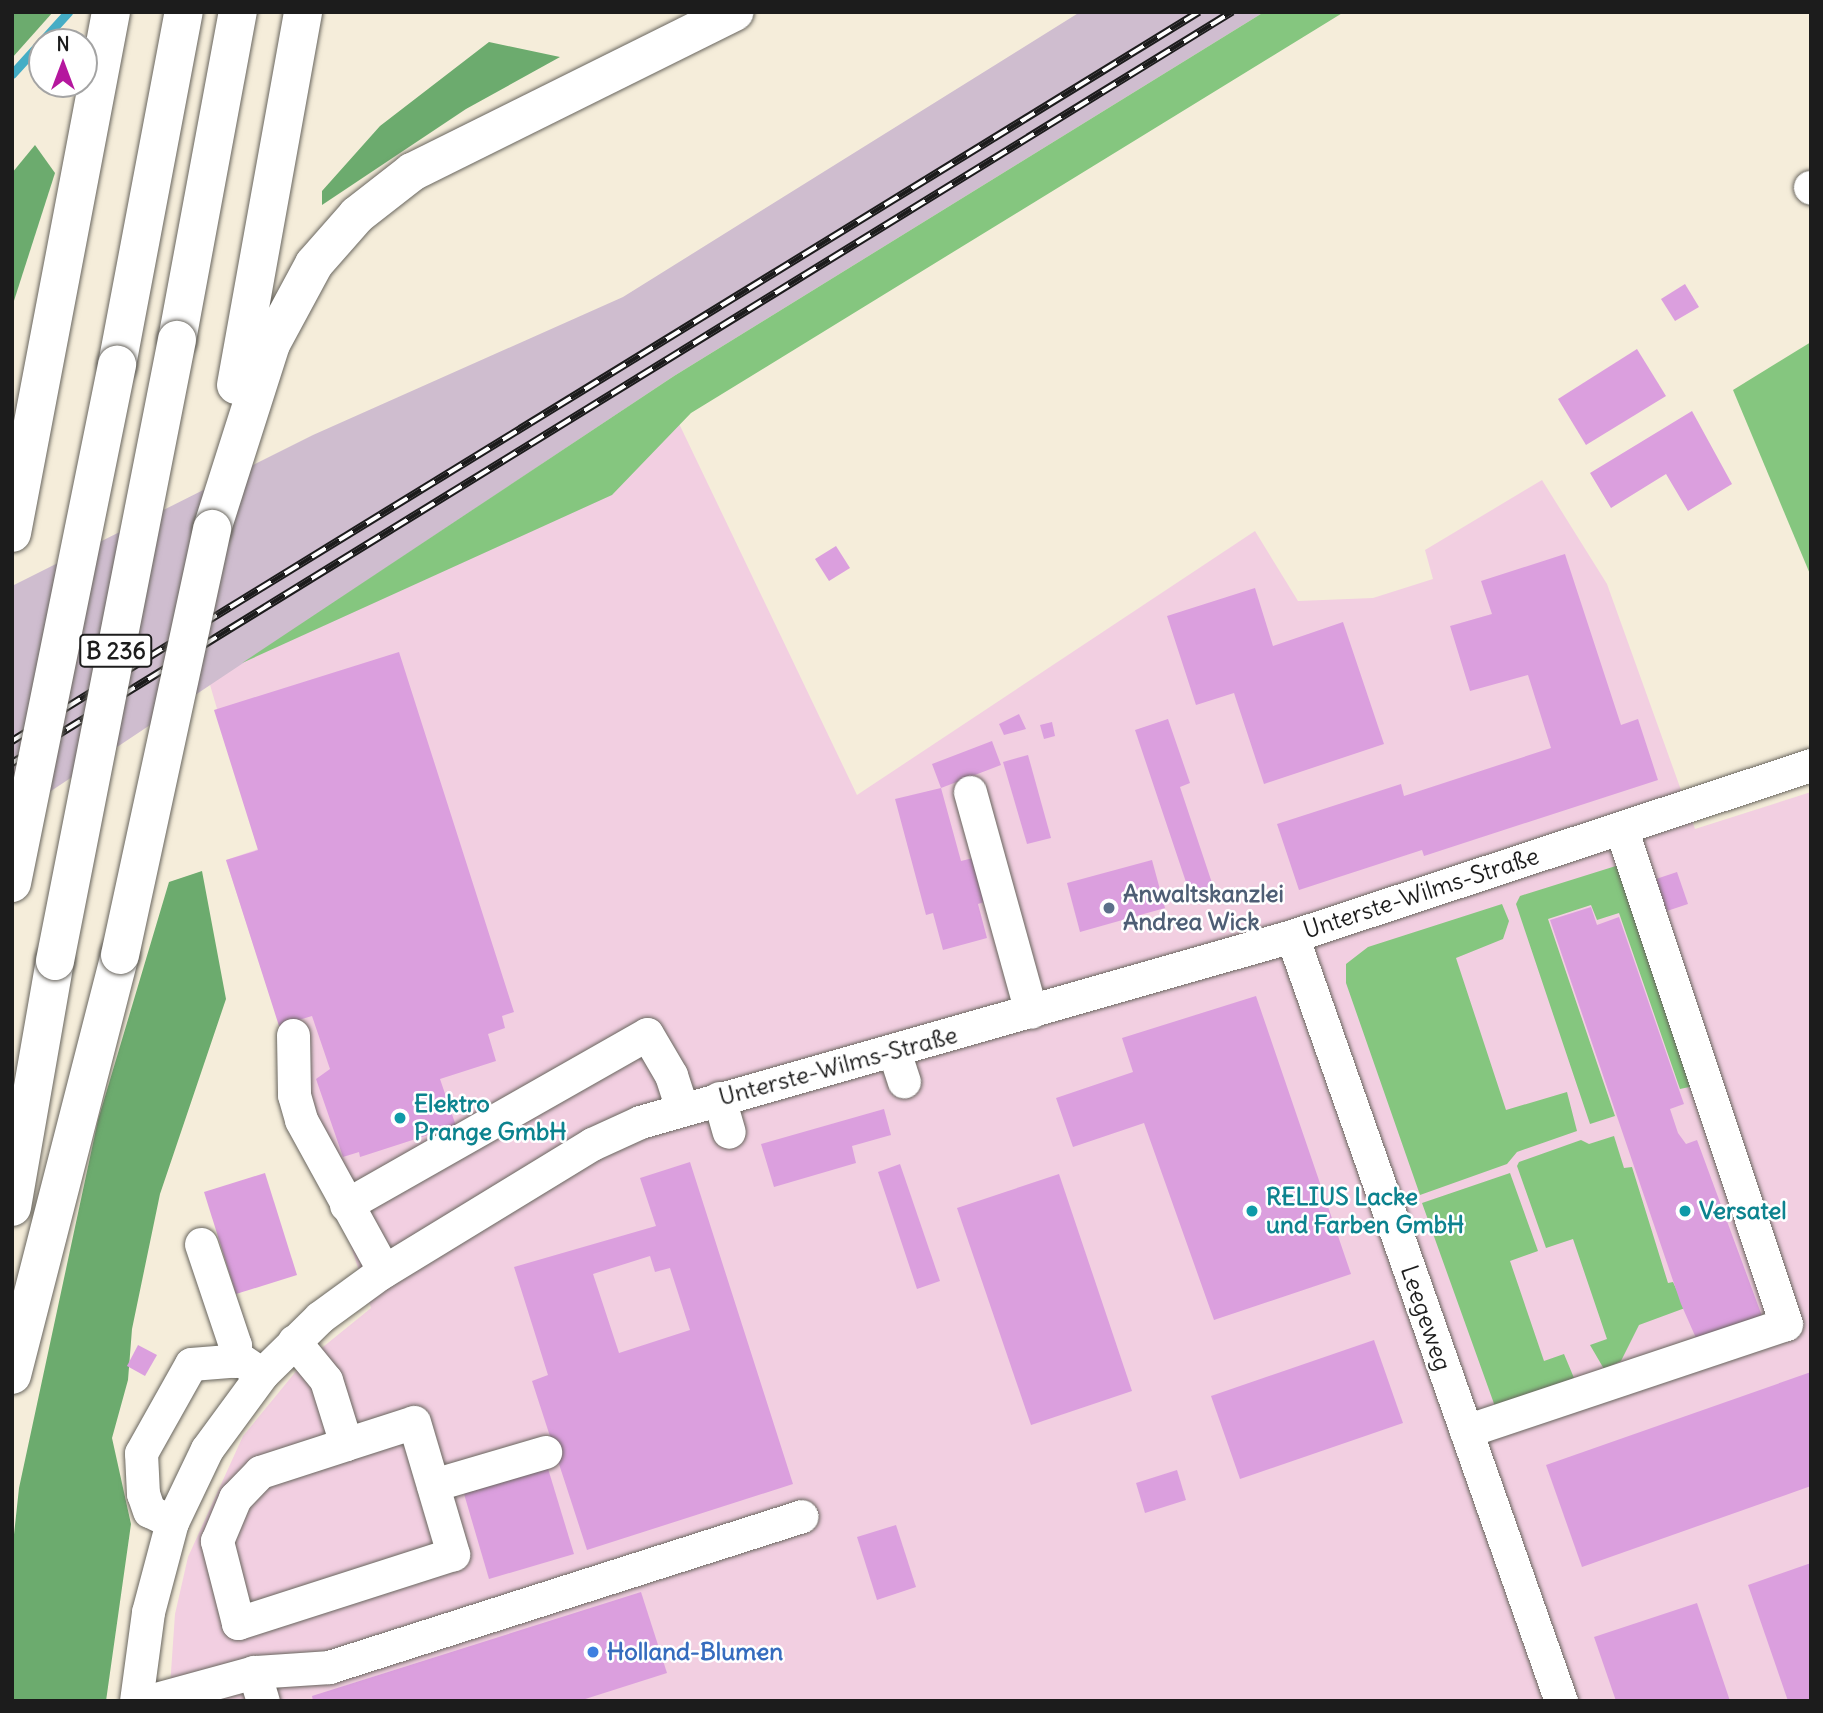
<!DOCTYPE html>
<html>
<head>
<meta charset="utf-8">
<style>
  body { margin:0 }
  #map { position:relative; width:1823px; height:1713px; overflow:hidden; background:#f5edda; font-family:Delius,sans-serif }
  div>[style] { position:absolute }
  .built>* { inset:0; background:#f2cfe1 }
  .industrial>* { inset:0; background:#cfbdcf }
  .green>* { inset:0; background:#85c67f }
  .forest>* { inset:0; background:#6cab6e }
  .stream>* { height:9px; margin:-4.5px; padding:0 4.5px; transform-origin:4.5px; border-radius:4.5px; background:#45adc5 }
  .building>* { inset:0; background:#db9fde }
  .roads { filter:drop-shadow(0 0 2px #68655e) drop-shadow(0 0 2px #68655e) }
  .minor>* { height:33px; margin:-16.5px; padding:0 16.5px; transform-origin:16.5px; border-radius:16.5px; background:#fff }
  .highway>* { height:38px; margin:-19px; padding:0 19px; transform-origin:19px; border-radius:19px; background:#fff }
  .rail>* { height:8px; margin-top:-4px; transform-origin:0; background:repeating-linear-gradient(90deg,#fff 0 16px,#1c1c1c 0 32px); box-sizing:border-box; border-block:2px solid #1c1c1c }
  .bridges { filter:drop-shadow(0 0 2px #68655e) drop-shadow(0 0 2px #68655e) }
  .highway-bridge>* { height:38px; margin:-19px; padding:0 19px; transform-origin:19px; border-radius:19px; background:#fff }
  .dots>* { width:19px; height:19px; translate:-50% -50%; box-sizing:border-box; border:4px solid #fff; border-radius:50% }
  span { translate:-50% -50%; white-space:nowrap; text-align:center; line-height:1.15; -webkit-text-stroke:5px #fff; paint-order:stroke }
  .shield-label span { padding:2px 5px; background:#fff; border:2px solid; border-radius:5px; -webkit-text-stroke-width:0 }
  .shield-label { font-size:23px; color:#1c1c1c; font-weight:700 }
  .street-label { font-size:24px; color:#1c1c1c }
  .service-label { font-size:24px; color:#4e5e75; font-weight:700 }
  .left { translate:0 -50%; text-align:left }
  .culture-label { font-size:24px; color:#0d838f; font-weight:700 }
  .shop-label { font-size:24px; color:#366cbe; font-weight:700 }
  .frame { position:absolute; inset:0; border:14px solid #1c1c1c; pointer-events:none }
  .north { position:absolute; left:28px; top:28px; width:70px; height:70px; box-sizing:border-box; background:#fff; border:2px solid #a4a4a4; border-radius:50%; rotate:0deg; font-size:19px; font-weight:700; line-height:28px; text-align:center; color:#1c1c1c }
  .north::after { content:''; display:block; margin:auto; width:24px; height:32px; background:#b5179e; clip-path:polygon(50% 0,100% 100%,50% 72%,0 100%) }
</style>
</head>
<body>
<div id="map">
  <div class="built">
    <div style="clip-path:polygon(672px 409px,857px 795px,1255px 531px,1298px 601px,1373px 598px,1433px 579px,1425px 550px,1542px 480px,1607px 584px,1695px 829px,1811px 792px,1811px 1701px,169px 1701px,175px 1614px,188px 1557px,243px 1436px,302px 1364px,371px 1308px,226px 860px,258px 849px,208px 678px)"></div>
  </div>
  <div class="industrial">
    <div style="clip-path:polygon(1080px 12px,1264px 12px,674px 376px,12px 817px,12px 586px,313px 435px,623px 297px)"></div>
  </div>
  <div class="green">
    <div style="clip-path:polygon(1264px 12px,1344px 12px,691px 413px,612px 495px,242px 663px,674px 376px)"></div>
    <div style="clip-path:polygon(1811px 342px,1811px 574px,1810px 574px,1733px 390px)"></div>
    <div style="clip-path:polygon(1619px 865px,1694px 1086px,1680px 1089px,1619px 913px,1597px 920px,1591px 905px,1548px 919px,1615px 1116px,1590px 1124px,1516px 904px,1520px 896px)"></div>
    <div style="clip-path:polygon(1502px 904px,1509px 921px,1503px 939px,1456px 958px,1506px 1110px,1567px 1092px,1577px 1131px,1517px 1152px,1507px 1164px,1420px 1195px,1346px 983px,1346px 964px,1368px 947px)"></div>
    <div style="clip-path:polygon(1614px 1136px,1624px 1168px,1632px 1167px,1668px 1283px,1673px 1282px,1685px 1308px,1639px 1325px,1621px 1361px,1604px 1369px,1590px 1345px,1607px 1339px,1573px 1239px,1546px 1248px,1517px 1166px,1519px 1162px,1581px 1140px,1589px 1144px)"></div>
    <div style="clip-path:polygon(1510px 1173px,1538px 1251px,1510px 1261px,1544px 1361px,1564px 1354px,1574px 1378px,1497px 1412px,1422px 1203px)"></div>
  </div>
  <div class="forest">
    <div style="clip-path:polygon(12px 12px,53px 12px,12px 58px)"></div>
    <div style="clip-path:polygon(489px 42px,560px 57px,466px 109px,322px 205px,322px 191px,380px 126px)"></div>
    <div style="clip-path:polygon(35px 145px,55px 173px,12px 307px,12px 173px)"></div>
    <div style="clip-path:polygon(202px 871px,226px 999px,160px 1194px,132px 1329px,128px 1380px,112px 1438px,131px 1524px,106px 1701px,12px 1701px,12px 1553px,19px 1488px,98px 1120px,169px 882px)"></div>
  </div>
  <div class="stream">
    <div style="left:12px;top:74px;width:84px;rotate:-47.9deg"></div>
  </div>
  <div class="building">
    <div style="clip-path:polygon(1685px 284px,1699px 307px,1675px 321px,1661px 299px)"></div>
    <div style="clip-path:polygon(1637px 349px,1666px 396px,1586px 445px,1558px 399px)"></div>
    <div style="clip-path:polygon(1692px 411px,1732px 484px,1688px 511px,1666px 474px,1611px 508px,1590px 473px)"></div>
    <div style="clip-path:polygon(836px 546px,850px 568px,829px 581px,815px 559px)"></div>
    <div style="clip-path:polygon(1565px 554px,1621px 725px,1638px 719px,1658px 780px,1424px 856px,1422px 850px,1299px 890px,1277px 824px,1401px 784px,1404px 796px,1551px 748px,1528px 675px,1470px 691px,1450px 626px,1492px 614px,1481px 581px)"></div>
    <div style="clip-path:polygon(1255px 588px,1273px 646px,1343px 622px,1384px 744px,1264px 784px,1234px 693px,1196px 705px,1167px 616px)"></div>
    <div style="clip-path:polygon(399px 652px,514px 1012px,502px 1016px,505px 1028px,488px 1034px,496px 1061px,440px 1079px,456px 1126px,360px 1157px,359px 1152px,343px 1157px,316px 1079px,330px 1069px,312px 1016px,279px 1026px,226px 860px,258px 850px,214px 710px)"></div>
    <div style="clip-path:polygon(1019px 714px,1026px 729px,1004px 735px,999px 724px)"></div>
    <div style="clip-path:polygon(1168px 719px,1190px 783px,1180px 787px,1214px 889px,1191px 897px,1135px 730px)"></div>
    <div style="clip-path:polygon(1052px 722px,1055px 736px,1044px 739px,1040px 725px)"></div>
    <div style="clip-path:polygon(992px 741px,1001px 765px,941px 788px,961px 861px,973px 858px,984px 902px,978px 904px,987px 938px,943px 950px,933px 913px,926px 915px,895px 799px,941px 788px,932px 764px)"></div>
    <div style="clip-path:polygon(1028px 755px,1051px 838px,1027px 844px,1003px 762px)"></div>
    <div style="clip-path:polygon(1152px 860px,1165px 908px,1080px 932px,1067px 883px)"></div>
    <div style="clip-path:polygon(1677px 872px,1688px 904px,1667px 911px,1656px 879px)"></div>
    <div style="clip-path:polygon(1591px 907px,1597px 925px,1619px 917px,1684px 1104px,1670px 1109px,1678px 1133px,1686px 1144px,1697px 1140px,1762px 1316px,1696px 1338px,1681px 1304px,1550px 920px)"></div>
    <div style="clip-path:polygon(1256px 996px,1351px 1274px,1214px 1320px,1144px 1123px,1073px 1147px,1056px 1098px,1133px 1072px,1122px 1038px)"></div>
    <div style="clip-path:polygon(884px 1109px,891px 1135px,852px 1146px,856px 1163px,774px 1187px,761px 1144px)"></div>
    <div style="clip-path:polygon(evenodd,690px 1162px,793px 1484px,587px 1550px,532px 1381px,548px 1375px,514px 1267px,656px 1226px,640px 1178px,690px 1162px,650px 1256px,655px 1272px,670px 1268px,690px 1330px,619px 1353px,593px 1274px,650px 1256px)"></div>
    <div style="clip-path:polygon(900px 1164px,940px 1281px,917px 1289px,878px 1172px)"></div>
    <div style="clip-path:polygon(265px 1173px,297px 1275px,236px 1294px,204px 1192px)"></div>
    <div style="clip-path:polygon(1059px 1174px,1132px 1391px,1031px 1425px,957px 1208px)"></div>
    <div style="clip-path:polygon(1374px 1340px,1403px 1423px,1240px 1479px,1211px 1396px)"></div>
    <div style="clip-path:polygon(138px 1345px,157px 1355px,145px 1376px,127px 1366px)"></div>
    <div style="clip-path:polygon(1811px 1372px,1811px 1486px,1582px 1567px,1546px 1465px)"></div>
    <div style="clip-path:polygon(546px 1462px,574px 1554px,489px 1579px,462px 1487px)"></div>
    <div style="clip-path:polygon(1177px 1470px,1186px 1500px,1145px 1513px,1136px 1483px)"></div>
    <div style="clip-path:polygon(896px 1525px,916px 1587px,877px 1600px,857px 1537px)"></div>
    <div style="clip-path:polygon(1811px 1563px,1811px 1701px,1788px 1701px,1748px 1585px)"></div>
    <div style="clip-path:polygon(641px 1592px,667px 1673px,579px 1701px,313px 1701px,312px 1696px)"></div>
    <div style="clip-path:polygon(1697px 1603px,1730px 1701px,1616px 1701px,1594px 1637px)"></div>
  </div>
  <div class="roads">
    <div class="minor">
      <div style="left:1810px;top:187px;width:1px;rotate:45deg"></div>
      <div style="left:970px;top:792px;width:228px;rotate:74.5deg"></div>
      <div style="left:1292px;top:936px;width:811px;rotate:70.63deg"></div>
      <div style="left:293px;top:1035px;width:60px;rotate:89deg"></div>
      <div style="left:294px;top:1095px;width:26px;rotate:74deg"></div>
      <div style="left:301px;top:1120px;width:172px;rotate:61.2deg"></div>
      <div style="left:894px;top:1051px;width:32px;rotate:72deg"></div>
      <div style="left:719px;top:1098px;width:35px;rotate:74deg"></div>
      <div style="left:346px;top:1205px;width:346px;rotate:-29.6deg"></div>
      <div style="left:647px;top:1034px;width:48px;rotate:59.7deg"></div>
      <div style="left:671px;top:1075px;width:36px;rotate:72deg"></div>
      <div style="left:201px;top:1244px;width:107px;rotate:71.4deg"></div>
      <div style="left:235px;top:1345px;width:16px;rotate:90deg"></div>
      <div style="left:294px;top:1341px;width:50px;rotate:50.6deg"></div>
      <div style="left:326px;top:1380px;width:67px;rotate:72.6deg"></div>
      <div style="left:346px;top:1444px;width:71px;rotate:-17.9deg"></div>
      <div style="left:414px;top:1422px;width:138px;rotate:73.5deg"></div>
      <div style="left:453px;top:1554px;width:226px;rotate:162.2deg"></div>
      <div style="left:238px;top:1623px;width:85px;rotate:-104.4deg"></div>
      <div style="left:217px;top:1541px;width:47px;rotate:-67.3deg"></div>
      <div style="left:235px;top:1498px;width:36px;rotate:-46deg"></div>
      <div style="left:260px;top:1472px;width:90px;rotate:-18deg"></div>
      <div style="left:1466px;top:1431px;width:337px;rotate:-18.5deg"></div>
      <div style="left:1786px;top:1324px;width:523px;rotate:-108.4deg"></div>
      <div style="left:433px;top:1485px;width:117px;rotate:-16.4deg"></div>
      <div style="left:172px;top:1522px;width:25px;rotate:-154deg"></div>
      <div style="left:149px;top:1511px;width:18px;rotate:-109deg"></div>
      <div style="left:143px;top:1494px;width:41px;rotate:-92.8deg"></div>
      <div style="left:141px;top:1453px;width:102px;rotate:-60.7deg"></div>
      <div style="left:191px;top:1364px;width:50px;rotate:-4.6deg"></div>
      <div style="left:241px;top:1360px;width:25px;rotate:34deg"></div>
      <div style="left:254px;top:1672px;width:30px;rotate:73deg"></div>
      <div style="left:136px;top:1701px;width:90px;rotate:-82.3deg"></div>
      <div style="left:148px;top:1612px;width:93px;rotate:-75.1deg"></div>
      <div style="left:172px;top:1522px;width:81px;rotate:-64.4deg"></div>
      <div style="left:207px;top:1449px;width:93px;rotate:-53.7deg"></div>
      <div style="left:262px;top:1374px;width:81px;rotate:-44.5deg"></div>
      <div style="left:320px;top:1317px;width:73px;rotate:-36.1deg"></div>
      <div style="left:379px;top:1274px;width:250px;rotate:-31.4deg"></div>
      <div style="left:592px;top:1144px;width:53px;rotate:-24.6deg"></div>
      <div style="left:640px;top:1122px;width:678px;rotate:-15.92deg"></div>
      <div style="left:1292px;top:936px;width:546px;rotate:-18.24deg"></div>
      <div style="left:149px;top:1701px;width:109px;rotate:-15.4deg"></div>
      <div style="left:254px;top:1672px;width:75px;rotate:-3.8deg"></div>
      <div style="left:329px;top:1667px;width:496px;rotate:-17.7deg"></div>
    </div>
    <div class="highway">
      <div style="left:177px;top:340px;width:334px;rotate:-79.5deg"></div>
      <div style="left:117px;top:365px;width:359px;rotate:-79.3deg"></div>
      <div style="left:236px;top:385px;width:379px;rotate:-79.8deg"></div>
      <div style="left:212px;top:529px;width:194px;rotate:-72.3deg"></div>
      <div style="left:271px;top:344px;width:91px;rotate:-61.7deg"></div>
      <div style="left:314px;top:264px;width:65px;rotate:-48.7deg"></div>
      <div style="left:357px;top:215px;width:70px;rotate:-38deg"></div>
      <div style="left:412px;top:172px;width:360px;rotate:-26.4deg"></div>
      <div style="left:12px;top:533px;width:530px;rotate:-79.24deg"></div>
      <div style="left:12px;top:1207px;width:250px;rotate:-80.1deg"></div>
      <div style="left:12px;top:1375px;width:434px;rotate:-75.6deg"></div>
    </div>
  </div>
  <div class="rail">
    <div style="left:12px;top:741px;width:1393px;rotate:-31.56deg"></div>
    <div style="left:12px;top:763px;width:1433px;rotate:-31.62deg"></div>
  </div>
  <div class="bridges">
    <div class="highway-bridge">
      <div style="left:12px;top:883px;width:529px;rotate:-78.54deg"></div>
      <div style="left:120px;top:955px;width:436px;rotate:-77.8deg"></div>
      <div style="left:55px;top:961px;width:633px;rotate:-78.89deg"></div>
    </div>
  </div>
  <div class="dots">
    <div style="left:1109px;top:908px;background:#5c6f8a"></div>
    <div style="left:400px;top:1118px;background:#0f9aa8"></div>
    <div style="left:1252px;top:1211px;background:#0f9aa8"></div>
    <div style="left:1685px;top:1211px;background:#0f9aa8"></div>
    <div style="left:593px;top:1652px;background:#3f7fe0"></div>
  </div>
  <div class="shield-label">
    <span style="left:116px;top:651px">B 236</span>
  </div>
  <div class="street-label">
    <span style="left:1421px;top:893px;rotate:-18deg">Unterste-Wilms-Straße</span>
    <span style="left:838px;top:1066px;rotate:-15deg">Unterste-Wilms-Straße</span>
    <span style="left:1426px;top:1318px;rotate:71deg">Leegeweg</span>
  </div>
  <div class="service-label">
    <span class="left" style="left:1123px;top:908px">Anwaltskanzlei<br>Andrea Wick</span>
  </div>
  <div class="culture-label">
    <span class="left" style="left:414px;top:1118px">Elektro<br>Prange GmbH</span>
    <span class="left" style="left:1266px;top:1211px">RELIUS Lacke<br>und Farben GmbH</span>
    <span class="left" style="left:1699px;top:1211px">Versatel</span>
  </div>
  <div class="shop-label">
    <span class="left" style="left:607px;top:1652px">Holland-Blumen</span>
  </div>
  <div class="frame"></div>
  <div class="north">N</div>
</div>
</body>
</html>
